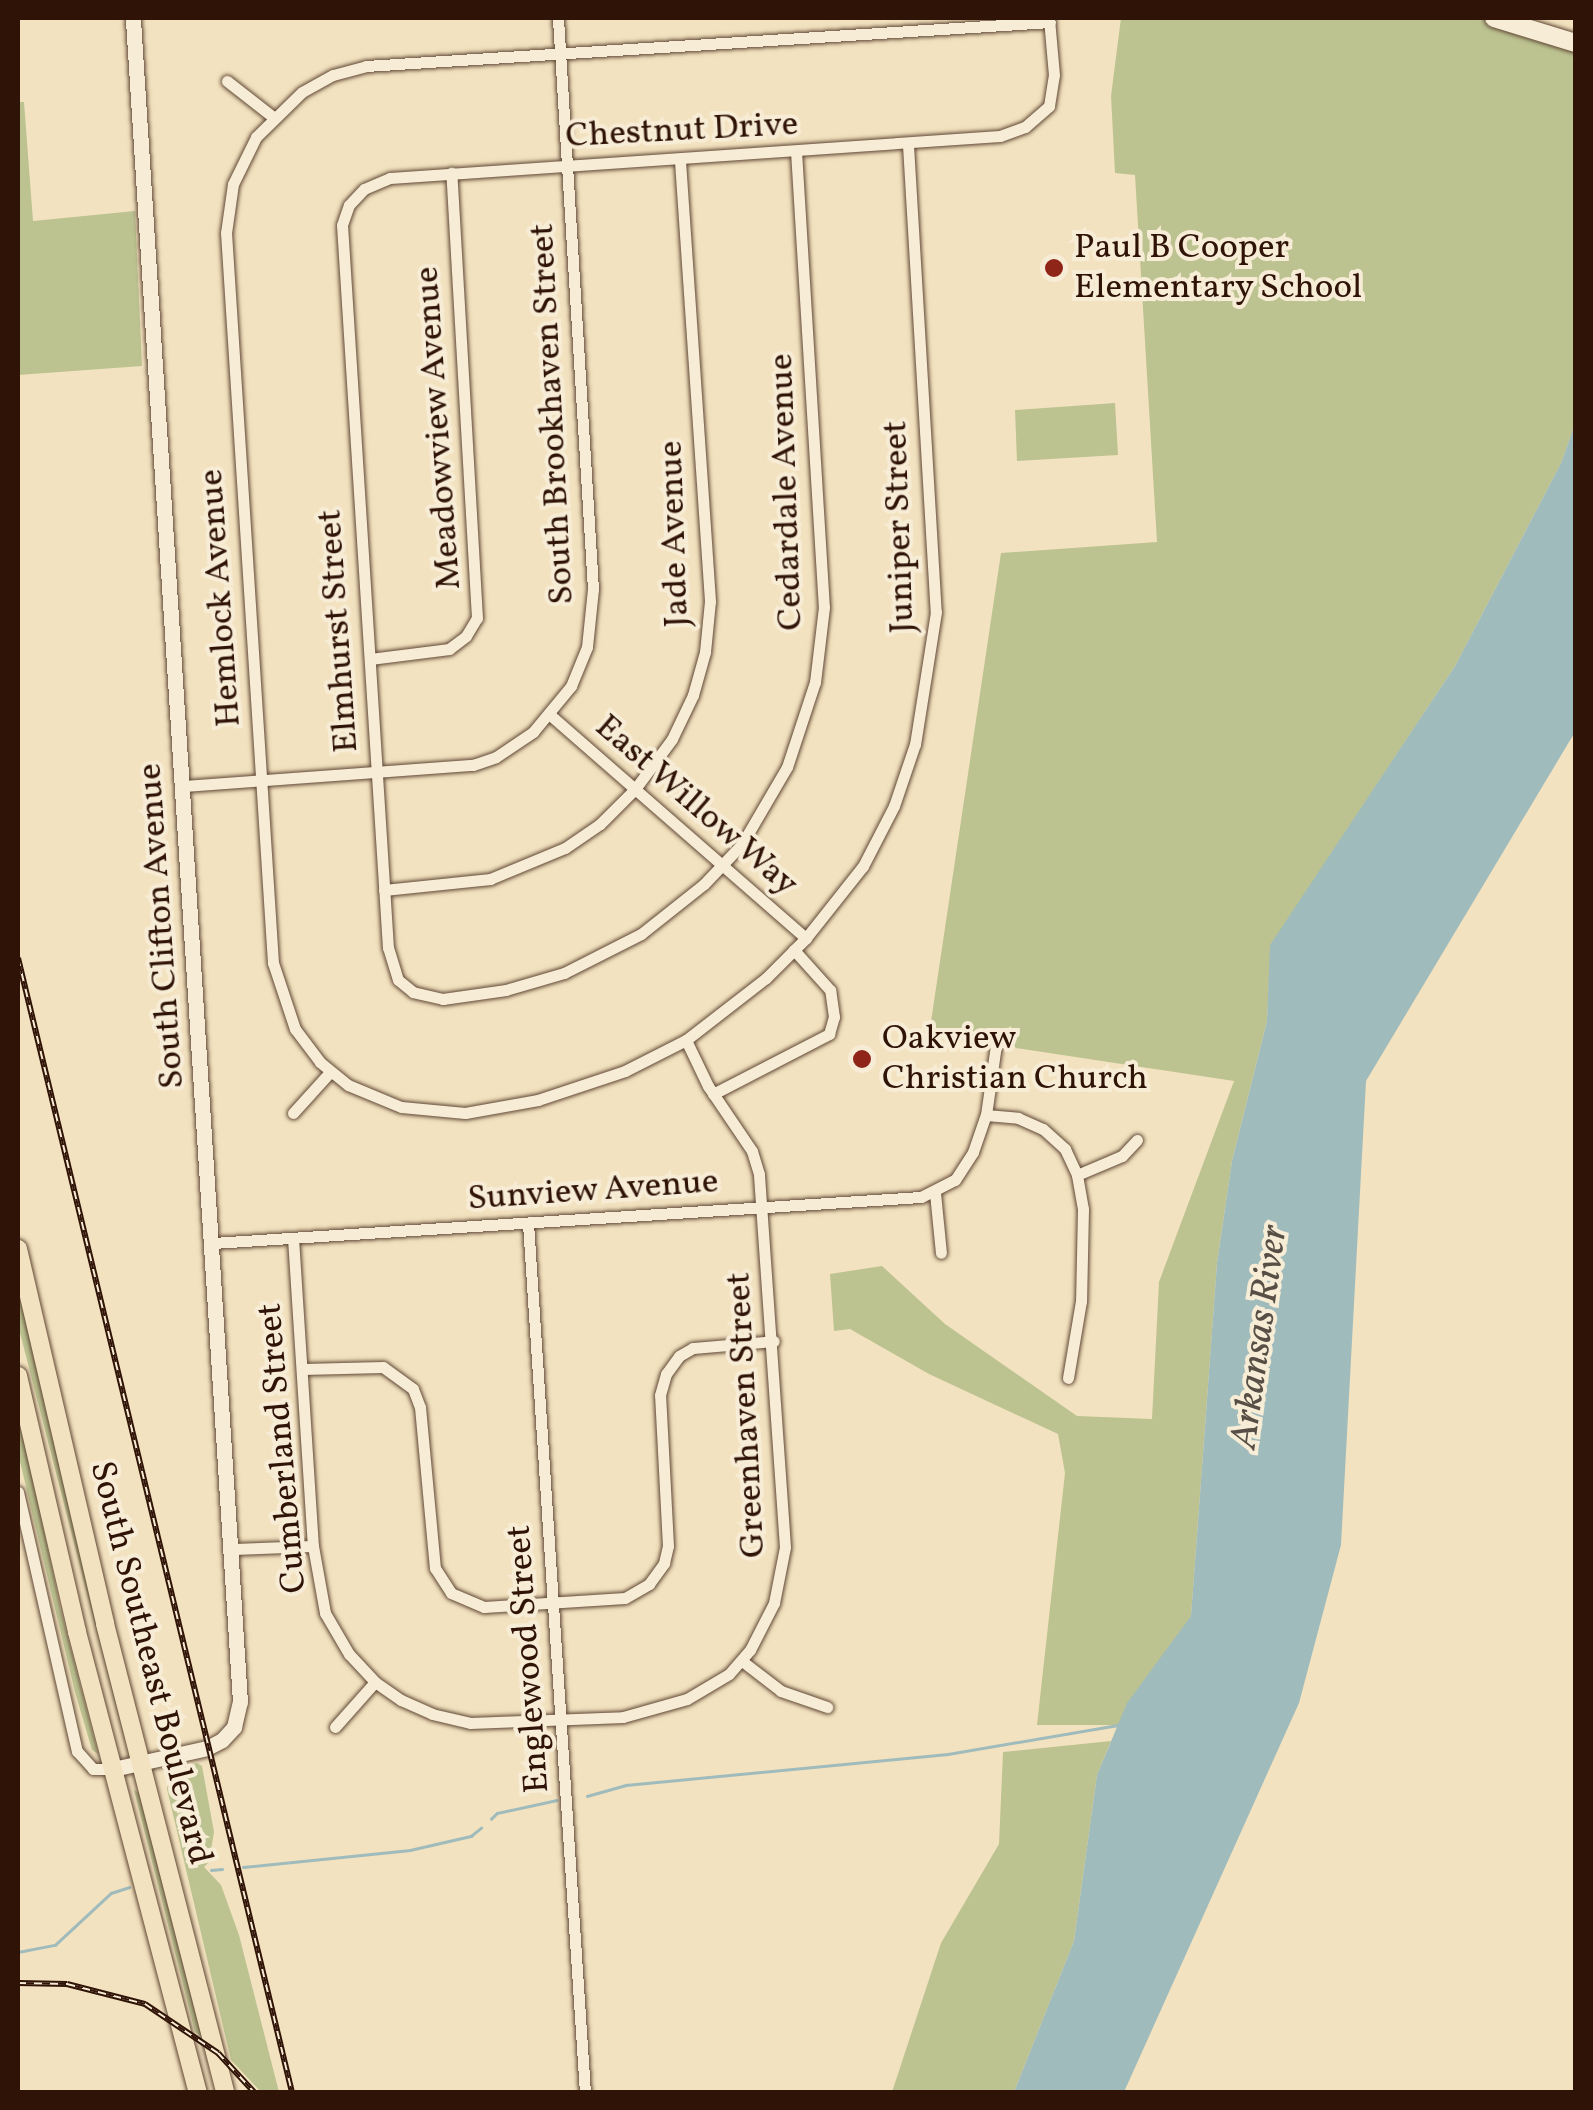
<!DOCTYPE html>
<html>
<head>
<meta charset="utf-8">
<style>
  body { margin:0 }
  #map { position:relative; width:1593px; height:2110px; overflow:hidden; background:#f3e2bf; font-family:Vollkorn,serif }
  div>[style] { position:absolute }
  .green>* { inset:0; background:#bcc391 }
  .water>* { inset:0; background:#a0bbbc }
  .stream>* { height:2.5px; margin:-1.25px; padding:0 1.25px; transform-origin:1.25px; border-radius:1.25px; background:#a0bbbc }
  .roads { filter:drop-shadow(0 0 2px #604735) drop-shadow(0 0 2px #604735) }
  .minor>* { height:11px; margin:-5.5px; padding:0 5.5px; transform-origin:5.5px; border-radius:5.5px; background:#f7ecd5 }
  .tertiary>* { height:15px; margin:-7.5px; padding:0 7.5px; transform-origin:7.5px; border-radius:7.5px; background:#f7ecd5 }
  .secondary>* { height:18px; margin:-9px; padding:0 9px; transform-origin:9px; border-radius:9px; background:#f7ecd5 }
  .primary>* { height:18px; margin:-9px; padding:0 9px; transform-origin:9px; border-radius:9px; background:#f3e2bf }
  .rail>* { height:6px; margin-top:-3px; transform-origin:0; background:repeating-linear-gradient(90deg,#f7ecd5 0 8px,#2f1307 0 16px); box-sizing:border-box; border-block:2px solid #2f1307 }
  .dots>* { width:28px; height:28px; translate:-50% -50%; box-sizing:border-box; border:5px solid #f7ecd5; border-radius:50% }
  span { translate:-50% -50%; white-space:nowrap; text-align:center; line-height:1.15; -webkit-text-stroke:8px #f7ecd5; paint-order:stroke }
  .street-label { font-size:35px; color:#2f1307 }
  .poi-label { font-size:35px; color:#2f1307 }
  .left { translate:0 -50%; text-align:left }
  .water-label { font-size:38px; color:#574e46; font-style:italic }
  .frame { position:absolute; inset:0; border:20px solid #2f1307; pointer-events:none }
</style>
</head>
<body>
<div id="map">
  <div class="green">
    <div style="clip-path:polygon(1121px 18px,1494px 18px,1575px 43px,1575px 424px,1561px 463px,1455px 666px,1271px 945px,1267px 1021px,1232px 1161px,1217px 1263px,1191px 1616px,1118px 1725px,1037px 1725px,1065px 1473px,1058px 1434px,929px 1374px,850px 1329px,834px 1331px,830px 1274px,882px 1266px,945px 1324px,1077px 1416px,1152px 1419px,1159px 1282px,1234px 1081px,929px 1035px,1001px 553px,1157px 542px,1135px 175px,1115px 173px,1111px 96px)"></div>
    <div style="clip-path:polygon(18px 102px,24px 102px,33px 221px,135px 211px,142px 366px,18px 375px)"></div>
    <div style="clip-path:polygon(1115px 403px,1118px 455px,1017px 461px,1015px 410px)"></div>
    <div style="clip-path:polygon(18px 1277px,125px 1724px,125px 1741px,18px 1325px)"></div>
    <div style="clip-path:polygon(18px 1405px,60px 1607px,98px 1754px,92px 1750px,75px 1692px,18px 1453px)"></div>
    <div style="clip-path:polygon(1111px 1741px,1097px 1775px,1074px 1941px,1014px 2092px,892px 2092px,941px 1943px,999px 1844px,1003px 1752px)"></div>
    <div style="clip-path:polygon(197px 1763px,202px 1766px,214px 1832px,209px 1862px,204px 1867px,221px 1885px,239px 1935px,279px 2092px,261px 2092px,231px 2060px,167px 1789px,170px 1771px)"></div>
    <div style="clip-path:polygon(134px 1790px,139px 1793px,208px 2042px,195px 2032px)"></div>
  </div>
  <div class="water">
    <div style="clip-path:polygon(1575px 424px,1575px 732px,1366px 1081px,1341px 1545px,1299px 1703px,1124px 2092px,1014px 2092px,1074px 1941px,1097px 1775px,1127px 1703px,1191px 1616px,1217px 1263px,1232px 1161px,1267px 1021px,1270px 945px,1455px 666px,1561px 463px)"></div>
  </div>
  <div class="stream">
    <div style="left:587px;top:1796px;width:41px;rotate:-15.8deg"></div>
    <div style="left:626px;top:1785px;width:323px;rotate:-5.5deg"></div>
    <div style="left:948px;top:1754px;width:172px;rotate:-9.7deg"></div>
    <div style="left:491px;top:1819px;width:8px;rotate:-45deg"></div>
    <div style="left:497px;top:1813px;width:61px;rotate:-12.2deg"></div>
    <div style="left:243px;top:1867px;width:168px;rotate:-5.8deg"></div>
    <div style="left:410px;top:1850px;width:63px;rotate:-12.9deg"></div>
    <div style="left:471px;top:1836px;width:13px;rotate:-39deg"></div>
    <div style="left:211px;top:1870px;width:11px;rotate:-5deg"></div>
    <div style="left:18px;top:1952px;width:38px;rotate:-11deg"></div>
    <div style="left:55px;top:1945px;width:76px;rotate:-42.9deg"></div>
    <div style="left:111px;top:1893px;width:19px;rotate:-18deg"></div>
  </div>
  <div class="roads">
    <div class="minor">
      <div style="left:227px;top:81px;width:58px;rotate:38deg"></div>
      <div style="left:908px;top:145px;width:468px;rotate:86.6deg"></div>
      <div style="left:936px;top:612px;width:134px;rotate:99deg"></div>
      <div style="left:915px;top:744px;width:65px;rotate:108.7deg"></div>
      <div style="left:894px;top:806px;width:68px;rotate:117.3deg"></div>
      <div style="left:863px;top:866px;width:92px;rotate:128.4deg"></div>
      <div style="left:806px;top:938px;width:57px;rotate:135deg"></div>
      <div style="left:766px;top:978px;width:101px;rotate:142.2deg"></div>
      <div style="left:686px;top:1040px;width:68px;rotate:153.1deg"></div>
      <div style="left:625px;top:1071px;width:92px;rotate:161.6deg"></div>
      <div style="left:538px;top:1100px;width:74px;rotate:169.9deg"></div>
      <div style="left:465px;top:1113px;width:64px;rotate:-174.6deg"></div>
      <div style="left:401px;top:1107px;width:57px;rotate:-157.5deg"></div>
      <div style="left:348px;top:1085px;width:36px;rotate:-141deg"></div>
      <div style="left:320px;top:1062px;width:41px;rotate:-127.1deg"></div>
      <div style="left:295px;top:1029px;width:70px;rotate:-108.4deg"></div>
      <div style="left:273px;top:963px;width:732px;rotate:-93.68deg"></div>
      <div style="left:226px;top:233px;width:49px;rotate:-81.9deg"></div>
      <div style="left:233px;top:184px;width:52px;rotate:-63.9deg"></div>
      <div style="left:256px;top:137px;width:64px;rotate:-44.4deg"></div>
      <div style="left:302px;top:92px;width:35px;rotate:-29deg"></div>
      <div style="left:333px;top:75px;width:34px;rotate:-15deg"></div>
      <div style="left:366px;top:66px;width:685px;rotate:-3.68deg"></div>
      <div style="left:796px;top:151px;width:457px;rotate:86.5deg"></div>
      <div style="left:824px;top:607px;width:76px;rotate:96.8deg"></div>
      <div style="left:815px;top:682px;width:89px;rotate:108.2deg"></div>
      <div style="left:787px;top:767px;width:89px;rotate:120.3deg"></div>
      <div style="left:742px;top:844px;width:55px;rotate:133.5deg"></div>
      <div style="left:704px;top:884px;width:80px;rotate:141.6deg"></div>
      <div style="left:641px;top:934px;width:86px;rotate:153.1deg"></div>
      <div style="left:564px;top:973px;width:60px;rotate:163.7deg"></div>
      <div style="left:506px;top:990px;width:64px;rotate:171.9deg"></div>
      <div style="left:443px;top:999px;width:31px;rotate:-167deg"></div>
      <div style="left:413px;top:992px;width:19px;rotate:-141deg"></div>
      <div style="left:398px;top:980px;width:34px;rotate:-107deg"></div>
      <div style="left:388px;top:948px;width:724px;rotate:-93.64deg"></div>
      <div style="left:342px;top:225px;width:21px;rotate:-71deg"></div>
      <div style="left:349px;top:205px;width:22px;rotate:-47deg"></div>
      <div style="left:364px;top:189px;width:28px;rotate:-23deg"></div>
      <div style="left:390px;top:178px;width:611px;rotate:-3.94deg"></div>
      <div style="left:1000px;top:136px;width:27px;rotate:-20deg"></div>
      <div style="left:1025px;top:127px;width:32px;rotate:-41deg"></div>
      <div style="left:1049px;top:106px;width:31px;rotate:-81deg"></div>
      <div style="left:1054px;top:75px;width:56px;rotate:-95.1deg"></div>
      <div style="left:370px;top:659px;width:80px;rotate:-7.2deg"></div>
      <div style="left:449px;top:649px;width:21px;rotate:-37deg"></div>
      <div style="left:466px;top:636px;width:21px;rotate:-59deg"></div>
      <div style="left:477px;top:618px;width:446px;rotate:-93.3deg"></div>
      <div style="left:549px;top:714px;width:341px;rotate:41.1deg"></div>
      <div style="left:184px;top:786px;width:290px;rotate:-4.2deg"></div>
      <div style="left:473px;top:765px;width:24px;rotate:-19deg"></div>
      <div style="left:496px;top:757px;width:45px;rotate:-34deg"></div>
      <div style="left:533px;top:732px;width:60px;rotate:-50.4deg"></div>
      <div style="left:571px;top:686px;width:42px;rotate:-67.7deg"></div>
      <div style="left:587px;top:647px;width:58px;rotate:-84.1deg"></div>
      <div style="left:593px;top:589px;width:572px;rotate:-93.51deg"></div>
      <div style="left:384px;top:890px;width:107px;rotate:-5.9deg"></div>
      <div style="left:490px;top:879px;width:81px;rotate:-22.5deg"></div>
      <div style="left:565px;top:848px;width:42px;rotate:-34.4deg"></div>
      <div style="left:600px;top:824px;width:49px;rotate:-45deg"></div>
      <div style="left:635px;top:789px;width:62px;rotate:-53.5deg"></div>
      <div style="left:672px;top:739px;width:49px;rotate:-64.5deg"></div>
      <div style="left:693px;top:695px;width:45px;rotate:-74.4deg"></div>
      <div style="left:705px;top:652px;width:51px;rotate:-84.4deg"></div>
      <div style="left:710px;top:601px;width:443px;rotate:-93.9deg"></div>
      <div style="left:713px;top:1094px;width:131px;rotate:-27.3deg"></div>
      <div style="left:829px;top:1034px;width:18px;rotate:-74deg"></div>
      <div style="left:834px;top:1017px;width:27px;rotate:-98deg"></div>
      <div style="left:830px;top:990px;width:54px;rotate:-132deg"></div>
      <div style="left:293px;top:1113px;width:55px;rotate:-47.9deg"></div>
      <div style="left:986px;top:1115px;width:32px;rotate:5deg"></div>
      <div style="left:1018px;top:1118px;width:27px;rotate:24deg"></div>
      <div style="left:1043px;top:1129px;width:30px;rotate:42deg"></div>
      <div style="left:1065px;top:1149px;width:29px;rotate:65deg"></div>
      <div style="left:1077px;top:1175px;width:35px;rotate:80deg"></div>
      <div style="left:1083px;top:1209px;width:92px;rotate:91.2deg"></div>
      <div style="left:1081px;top:1301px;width:78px;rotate:99.6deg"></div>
      <div style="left:1077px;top:1175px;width:49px;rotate:-22.9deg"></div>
      <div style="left:1122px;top:1156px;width:22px;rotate:-47deg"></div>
      <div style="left:935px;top:1193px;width:60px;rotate:84.3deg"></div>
      <div style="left:528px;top:1223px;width:871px;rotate:86.25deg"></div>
      <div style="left:293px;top:1238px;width:309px;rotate:86.3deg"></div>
      <div style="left:313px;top:1546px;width:68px;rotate:79.8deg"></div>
      <div style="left:325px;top:1613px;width:48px;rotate:59.7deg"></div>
      <div style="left:349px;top:1654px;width:38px;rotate:47deg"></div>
      <div style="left:375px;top:1682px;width:32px;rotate:35deg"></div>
      <div style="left:401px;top:1700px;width:34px;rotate:24deg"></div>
      <div style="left:432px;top:1714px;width:39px;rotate:13deg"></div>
      <div style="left:470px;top:1723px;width:153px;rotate:-2.2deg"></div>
      <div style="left:623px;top:1717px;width:66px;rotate:-15.7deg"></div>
      <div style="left:687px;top:1699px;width:49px;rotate:-30.8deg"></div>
      <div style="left:729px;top:1674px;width:32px;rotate:-49deg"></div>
      <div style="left:750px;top:1650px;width:53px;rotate:-62.9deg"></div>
      <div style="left:774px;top:1603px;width:57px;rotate:-78.9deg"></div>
      <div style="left:785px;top:1547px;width:374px;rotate:-94deg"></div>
      <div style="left:759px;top:1174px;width:24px;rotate:-107deg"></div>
      <div style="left:752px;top:1151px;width:78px;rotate:-124.1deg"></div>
      <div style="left:708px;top:1086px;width:51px;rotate:-115.6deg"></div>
      <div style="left:213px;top:1243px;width:709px;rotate:-3.72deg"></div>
      <div style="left:921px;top:1197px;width:38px;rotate:-27deg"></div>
      <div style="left:955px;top:1180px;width:33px;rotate:-57deg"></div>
      <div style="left:973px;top:1152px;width:39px;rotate:-71deg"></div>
      <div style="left:986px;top:1115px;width:71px;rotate:-81.9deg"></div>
      <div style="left:303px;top:1369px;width:80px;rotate:-1.4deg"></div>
      <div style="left:383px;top:1367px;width:37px;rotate:36deg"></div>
      <div style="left:413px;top:1389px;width:19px;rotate:69deg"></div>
      <div style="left:420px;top:1407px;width:162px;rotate:84.7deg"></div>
      <div style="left:435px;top:1568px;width:30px;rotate:57deg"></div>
      <div style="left:451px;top:1593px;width:36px;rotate:23deg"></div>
      <div style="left:484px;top:1607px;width:141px;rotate:-3.7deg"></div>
      <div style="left:625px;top:1598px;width:28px;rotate:-30deg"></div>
      <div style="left:649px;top:1584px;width:26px;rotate:-54deg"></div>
      <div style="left:664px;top:1563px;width:17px;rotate:-77deg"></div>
      <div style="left:668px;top:1546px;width:151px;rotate:-93deg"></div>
      <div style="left:660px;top:1395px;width:22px;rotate:-74deg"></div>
      <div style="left:666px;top:1374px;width:22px;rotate:-54deg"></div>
      <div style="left:679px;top:1356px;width:16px;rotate:-30deg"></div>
      <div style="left:693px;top:1348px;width:81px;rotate:-4.9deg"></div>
      <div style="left:18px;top:1492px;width:266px;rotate:77.2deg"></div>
      <div style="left:77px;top:1751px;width:24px;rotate:48deg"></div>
      <div style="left:93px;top:1769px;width:20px"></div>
      <div style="left:233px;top:1549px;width:80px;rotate:-2.1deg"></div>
      <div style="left:742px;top:1661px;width:49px;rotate:37.6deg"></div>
      <div style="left:781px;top:1691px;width:49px;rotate:19.2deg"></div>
      <div style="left:335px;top:1727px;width:60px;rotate:-48.4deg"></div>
    </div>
    <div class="tertiary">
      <div style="left:113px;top:1769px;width:96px;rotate:-12.6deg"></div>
      <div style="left:207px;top:1748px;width:17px;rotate:-28deg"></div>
      <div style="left:222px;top:1740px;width:18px;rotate:-47deg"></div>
      <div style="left:234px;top:1727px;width:26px;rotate:-77deg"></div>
      <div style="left:240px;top:1702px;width:1687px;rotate:-93.64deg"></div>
    </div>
    <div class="secondary">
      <div style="left:1494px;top:18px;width:86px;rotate:17deg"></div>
    </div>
    <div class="primary">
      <div style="left:18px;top:1249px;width:385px;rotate:76.9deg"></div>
      <div style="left:105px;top:1624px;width:483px;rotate:75.6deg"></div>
      <div style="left:18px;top:1376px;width:263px;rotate:77deg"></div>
      <div style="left:77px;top:1632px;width:476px;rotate:75.3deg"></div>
    </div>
  </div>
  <div class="rail">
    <div style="left:18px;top:958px;width:1167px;rotate:76.42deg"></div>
    <div style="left:18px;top:1983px;width:49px;rotate:1.2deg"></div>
    <div style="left:67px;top:1984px;width:81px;rotate:14.4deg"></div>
    <div style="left:145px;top:2004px;width:88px;rotate:33.9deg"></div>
    <div style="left:218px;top:2053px;width:53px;rotate:47.3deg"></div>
  </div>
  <div class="dots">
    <div style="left:1054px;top:268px;background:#8f2418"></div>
    <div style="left:862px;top:1059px;background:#8f2418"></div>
  </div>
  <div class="street-label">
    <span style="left:682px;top:131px;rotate:-3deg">Chestnut Drive</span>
    <span style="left:553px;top:414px;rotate:-93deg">South Brookhaven Street</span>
    <span style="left:439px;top:428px;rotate:-94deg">Meadowview Avenue</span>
    <span style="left:787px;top:492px;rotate:-92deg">Cedardale Avenue</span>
    <span style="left:900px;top:527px;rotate:-92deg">Juniper Street</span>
    <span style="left:675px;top:534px;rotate:-92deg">Jade Avenue</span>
    <span style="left:221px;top:598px;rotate:-94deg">Hemlock Avenue</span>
    <span style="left:339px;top:631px;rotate:-94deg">Elmhurst Street</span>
    <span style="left:696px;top:806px;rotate:41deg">East Willow Way</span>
    <span style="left:162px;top:926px;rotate:-94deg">South Clifton Avenue</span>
    <span style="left:593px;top:1191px;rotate:-4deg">Sunview Avenue</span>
    <span style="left:747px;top:1415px;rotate:-93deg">Greenhaven Street</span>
    <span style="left:283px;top:1448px;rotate:-95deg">Cumberland Street</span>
    <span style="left:529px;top:1659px;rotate:-94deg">Englewood Street</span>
    <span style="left:150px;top:1663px;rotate:76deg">South Southeast Boulevard</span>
  </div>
  <div class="poi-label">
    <span class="left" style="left:1074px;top:268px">Paul B Cooper<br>Elementary School</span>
    <span class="left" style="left:882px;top:1059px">Oakview<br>Christian Church</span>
  </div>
  <div class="water-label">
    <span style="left:1261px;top:1337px;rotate:-82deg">Arkansas River</span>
  </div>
  <div class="frame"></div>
</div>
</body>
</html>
